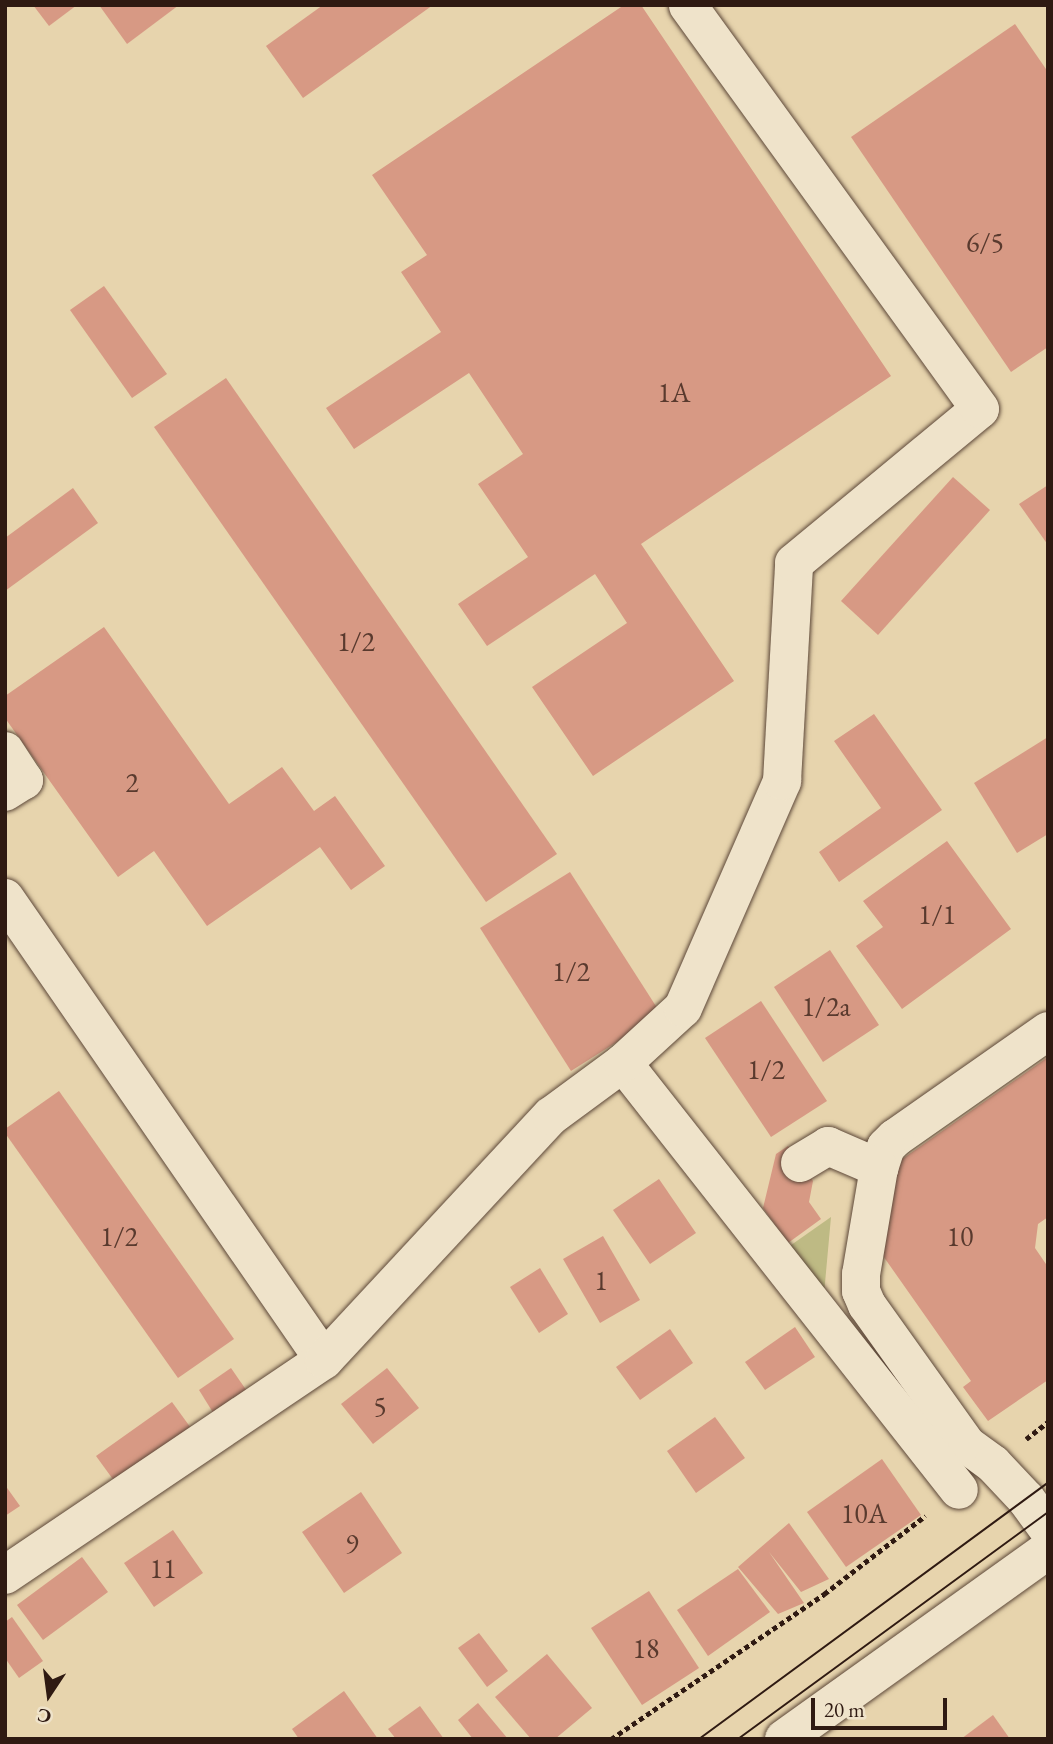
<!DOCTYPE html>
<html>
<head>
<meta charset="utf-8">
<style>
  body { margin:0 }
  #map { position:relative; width:1053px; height:1744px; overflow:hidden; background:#e7d4ad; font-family:"EB Garamond",serif }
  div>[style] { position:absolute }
  .green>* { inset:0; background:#beba84 }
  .building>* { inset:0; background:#d79984 }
  .path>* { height:4.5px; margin-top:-2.25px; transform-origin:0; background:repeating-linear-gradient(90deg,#2f1a12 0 5px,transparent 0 8.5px) }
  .roads { filter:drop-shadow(0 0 2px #5d4839) drop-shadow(0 0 2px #5d4839) }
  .minor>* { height:38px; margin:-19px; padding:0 19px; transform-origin:19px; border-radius:19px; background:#efe3ca }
  .tram>* { height:2px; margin:-1px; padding:0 1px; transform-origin:1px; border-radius:1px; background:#2f1a12 }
  span { translate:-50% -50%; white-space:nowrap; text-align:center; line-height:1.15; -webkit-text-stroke:7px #efe3ca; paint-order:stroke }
  .number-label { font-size:28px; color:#593a2e }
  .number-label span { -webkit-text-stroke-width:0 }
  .frame { position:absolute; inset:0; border:7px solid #2f1a12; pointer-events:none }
  .north { position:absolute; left:14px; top:1660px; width:70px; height:70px; -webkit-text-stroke:5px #efe3ca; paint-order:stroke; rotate:193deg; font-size:19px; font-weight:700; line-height:28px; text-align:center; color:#2f1a12 }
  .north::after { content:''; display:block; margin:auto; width:24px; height:32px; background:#2f1a12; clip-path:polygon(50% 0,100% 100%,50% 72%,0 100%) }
  .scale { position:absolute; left:811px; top:1698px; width:136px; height:32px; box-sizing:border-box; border:4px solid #2f1a12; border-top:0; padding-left:9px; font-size:21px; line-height:24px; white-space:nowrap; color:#2f1a12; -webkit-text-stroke:5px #efe3ca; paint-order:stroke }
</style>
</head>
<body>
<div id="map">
  <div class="green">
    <div style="clip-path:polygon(831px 1217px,823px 1305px,784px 1250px)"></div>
  </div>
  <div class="building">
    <div style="clip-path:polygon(33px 5px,77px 5px,49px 26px)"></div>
    <div style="clip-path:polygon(99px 5px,179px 5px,127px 44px)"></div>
    <div style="clip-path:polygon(323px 5px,433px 5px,303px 98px,266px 46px)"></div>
    <div style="clip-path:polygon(624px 5px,641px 5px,891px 376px,641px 544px,734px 681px,593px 776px,532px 687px,627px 623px,595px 574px,487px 646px,458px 604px,528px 557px,478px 484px,523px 454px,469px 373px,354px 449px,326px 408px,441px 332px,401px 272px,427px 255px,372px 175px)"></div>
    <div style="clip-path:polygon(1015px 24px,1048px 72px,1048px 347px,1011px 372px,851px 137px)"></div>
    <div style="clip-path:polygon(104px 286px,167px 374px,132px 398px,70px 310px)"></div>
    <div style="clip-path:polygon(226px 378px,557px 854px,486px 902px,154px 427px)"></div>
    <div style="clip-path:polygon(953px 477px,990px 510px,878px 635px,841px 601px)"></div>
    <div style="clip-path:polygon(1048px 485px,1048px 545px,1019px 504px)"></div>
    <div style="clip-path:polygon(73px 488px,98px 523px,5px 591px,5px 538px)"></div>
    <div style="clip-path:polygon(104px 627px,229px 804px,282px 767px,314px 811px,335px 796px,385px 866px,351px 890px,320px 847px,207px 926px,154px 851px,118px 877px,5px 718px,5px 696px)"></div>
    <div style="clip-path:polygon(874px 714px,942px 810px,839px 882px,819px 852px,881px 808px,834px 741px)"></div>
    <div style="clip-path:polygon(1048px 737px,1048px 834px,1017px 853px,974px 783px)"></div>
    <div style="clip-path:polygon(947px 841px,1011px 929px,902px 1009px,856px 946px,883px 927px,863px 901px)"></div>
    <div style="clip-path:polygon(570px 872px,661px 1014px,571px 1071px,480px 928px)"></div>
    <div style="clip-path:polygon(830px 950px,879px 1025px,823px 1062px,774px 987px)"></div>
    <div style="clip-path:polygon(761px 1001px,827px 1101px,771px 1137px,705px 1038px)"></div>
    <div style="clip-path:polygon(1048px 1057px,1048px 1217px,1038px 1224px,1035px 1248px,1048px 1267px,1048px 1380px,988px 1421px,963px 1387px,971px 1381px,881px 1253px,898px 1162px)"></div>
    <div style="clip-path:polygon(59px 1091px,234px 1339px,178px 1378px,5px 1133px,5px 1129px)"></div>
    <div style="clip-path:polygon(788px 1146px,813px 1181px,809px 1202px,821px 1219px,788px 1243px,763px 1208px,776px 1154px)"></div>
    <div style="clip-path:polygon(659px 1179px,696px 1233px,650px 1264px,613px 1210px)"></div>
    <div style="clip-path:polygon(603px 1236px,640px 1300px,600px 1323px,563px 1259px)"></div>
    <div style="clip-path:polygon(540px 1268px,568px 1314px,539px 1333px,510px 1287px)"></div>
    <div style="clip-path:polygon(795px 1327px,815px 1357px,765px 1390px,745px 1362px)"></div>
    <div style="clip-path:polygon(670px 1329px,693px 1363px,640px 1400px,616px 1367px)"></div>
    <div style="clip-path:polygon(231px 1368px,251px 1397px,217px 1419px,199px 1390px)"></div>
    <div style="clip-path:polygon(387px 1368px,419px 1408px,373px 1444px,341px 1404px)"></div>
    <div style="clip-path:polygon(172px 1402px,196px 1435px,120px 1489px,96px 1456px)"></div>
    <div style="clip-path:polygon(715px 1417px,745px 1458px,696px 1493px,667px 1451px)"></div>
    <div style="clip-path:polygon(882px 1459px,921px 1515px,846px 1567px,807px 1512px)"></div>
    <div style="clip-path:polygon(5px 1485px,20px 1506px,5px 1516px)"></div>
    <div style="clip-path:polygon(361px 1492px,402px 1553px,344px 1593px,302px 1532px)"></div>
    <div style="clip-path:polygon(789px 1523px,829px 1579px,801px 1592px,769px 1552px,804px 1603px,778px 1614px,738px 1567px)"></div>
    <div style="clip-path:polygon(173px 1530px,203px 1573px,154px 1607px,124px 1563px)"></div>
    <div style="clip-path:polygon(82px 1557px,108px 1592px,43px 1640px,17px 1605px)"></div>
    <div style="clip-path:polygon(738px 1569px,770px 1612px,708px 1656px,677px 1610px)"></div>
    <div style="clip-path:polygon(649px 1591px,699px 1668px,642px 1705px,591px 1628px)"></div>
    <div style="clip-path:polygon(12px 1617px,43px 1661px,19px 1678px,5px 1658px,5px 1622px)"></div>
    <div style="clip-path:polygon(479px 1633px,508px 1671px,487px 1687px,458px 1648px)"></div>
    <div style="clip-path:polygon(547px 1654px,592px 1708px,555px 1739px,531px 1739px,495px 1697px)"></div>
    <div style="clip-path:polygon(344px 1691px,378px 1739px,299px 1739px,292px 1729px)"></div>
    <div style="clip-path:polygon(478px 1703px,508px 1739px,473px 1739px,458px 1720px)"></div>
    <div style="clip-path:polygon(420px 1706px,444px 1739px,396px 1739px,388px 1729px)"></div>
    <div style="clip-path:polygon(993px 1715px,1010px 1739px,961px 1739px)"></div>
  </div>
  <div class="path">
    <div style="left:1026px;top:1439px;width:28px;rotate:-38deg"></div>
    <div style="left:611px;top:1739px;width:258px;rotate:-34.2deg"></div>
    <div style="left:824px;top:1594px;width:128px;rotate:-37.7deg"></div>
  </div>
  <div class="roads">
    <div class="minor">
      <div style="left:5px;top:751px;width:35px;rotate:57deg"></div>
      <div style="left:24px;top:780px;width:22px;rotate:148deg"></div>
      <div style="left:5px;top:898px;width:561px;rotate:55.38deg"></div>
      <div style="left:1048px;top:1031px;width:187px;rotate:145deg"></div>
      <div style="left:895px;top:1138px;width:13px;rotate:135deg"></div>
      <div style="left:886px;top:1147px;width:22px;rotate:108deg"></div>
      <div style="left:879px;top:1168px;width:108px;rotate:99.6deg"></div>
      <div style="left:861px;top:1274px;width:17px;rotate:90deg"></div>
      <div style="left:861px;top:1291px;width:15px;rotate:67deg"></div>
      <div style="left:867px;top:1305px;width:172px;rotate:54.5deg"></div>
      <div style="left:967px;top:1445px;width:32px;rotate:36deg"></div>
      <div style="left:993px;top:1464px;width:48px;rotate:46.7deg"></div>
      <div style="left:1026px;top:1499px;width:37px;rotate:54deg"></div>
      <div style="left:623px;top:1063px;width:543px;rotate:51.8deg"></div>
      <div style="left:800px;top:1163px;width:33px;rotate:-31deg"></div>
      <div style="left:828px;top:1146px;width:56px;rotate:23.3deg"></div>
      <div style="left:5px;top:1575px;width:385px;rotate:-34deg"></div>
      <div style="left:324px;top:1360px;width:333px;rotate:-47.1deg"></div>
      <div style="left:551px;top:1116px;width:89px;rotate:-36.4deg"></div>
      <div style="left:623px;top:1063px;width:81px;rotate:-42.5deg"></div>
      <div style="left:683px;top:1008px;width:248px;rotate:-66.4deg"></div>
      <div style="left:782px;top:781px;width:218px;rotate:-86.8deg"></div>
      <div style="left:794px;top:563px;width:241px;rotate:-39.6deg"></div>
      <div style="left:980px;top:409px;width:498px;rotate:-125.9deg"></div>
      <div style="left:784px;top:1739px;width:325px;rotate:-35.6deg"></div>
    </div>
  </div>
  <div class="tram">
    <div style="left:699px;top:1739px;width:433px;rotate:-36.3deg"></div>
    <div style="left:738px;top:1739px;width:384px;rotate:-36.2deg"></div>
  </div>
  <div class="number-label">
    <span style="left:985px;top:242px">6/5</span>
    <span style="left:674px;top:392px">1А</span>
    <span style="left:356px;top:641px">1/2</span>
    <span style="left:132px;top:782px">2</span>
    <span style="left:937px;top:914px">1/1</span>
    <span style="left:571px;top:971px">1/2</span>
    <span style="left:826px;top:1006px">1/2а</span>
    <span style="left:766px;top:1069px">1/2</span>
    <span style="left:119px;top:1236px">1/2</span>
    <span style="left:960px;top:1236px">10</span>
    <span style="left:601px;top:1280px">1</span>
    <span style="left:380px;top:1406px">5</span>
    <span style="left:864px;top:1513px">10А</span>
    <span style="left:352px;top:1543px">9</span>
    <span style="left:163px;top:1568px">11</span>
    <span style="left:646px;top:1648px">18</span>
  </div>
  <div class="frame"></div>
  <div class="north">С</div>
  <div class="scale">20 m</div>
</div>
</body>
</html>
